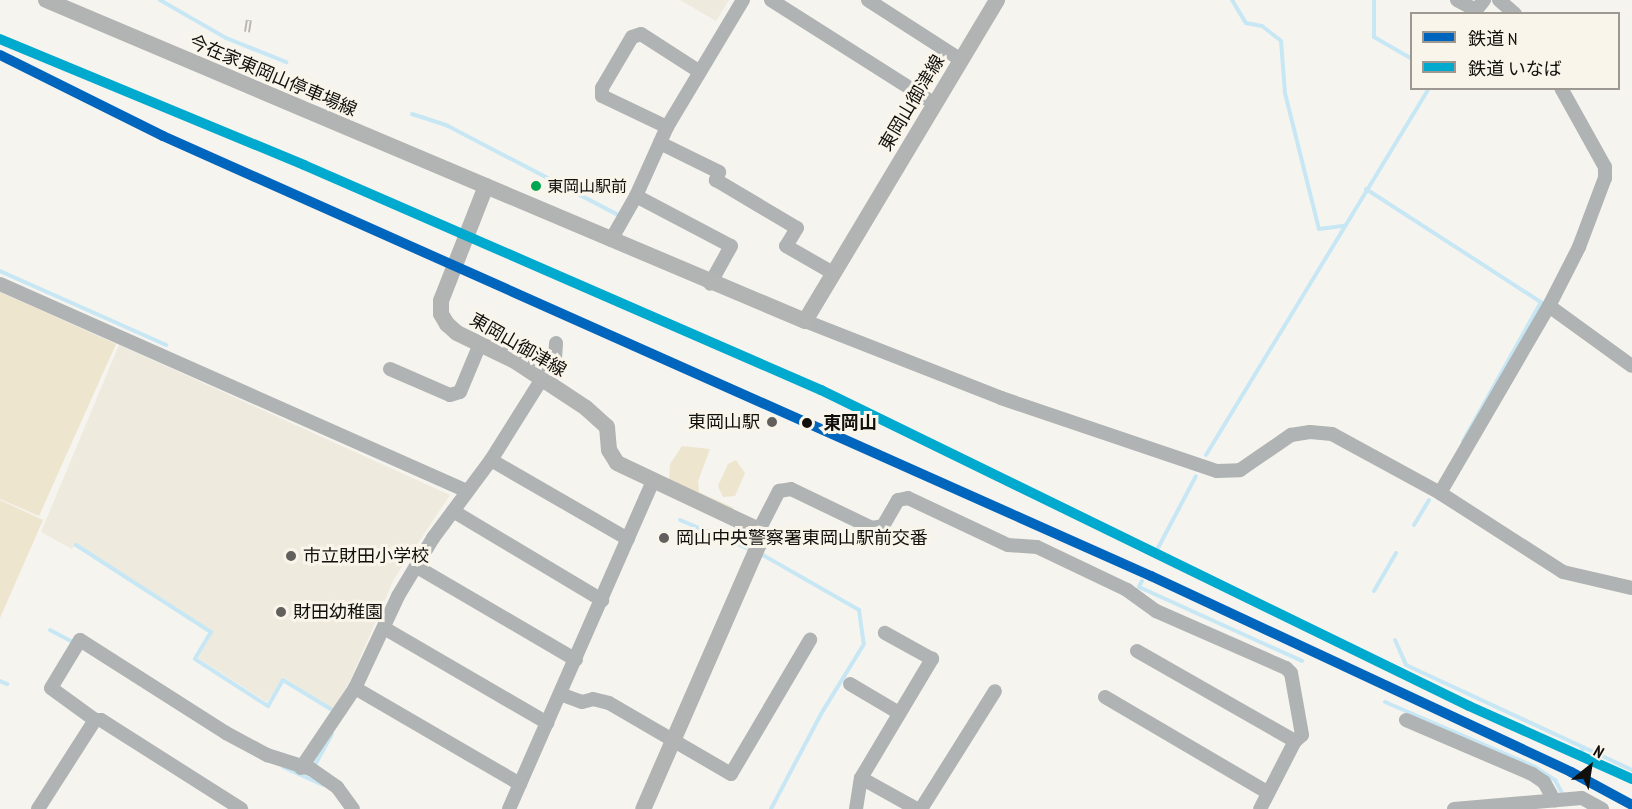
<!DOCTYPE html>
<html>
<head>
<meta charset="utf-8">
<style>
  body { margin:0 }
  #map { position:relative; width:1632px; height:809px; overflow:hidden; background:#f6f4ee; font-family:"PT Sans Narrow","Noto Sans JP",sans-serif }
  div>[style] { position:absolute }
  .built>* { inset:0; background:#eeeadd }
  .green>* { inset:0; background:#ede5ce }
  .stream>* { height:4px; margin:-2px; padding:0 2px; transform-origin:2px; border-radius:2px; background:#c8e7f4 }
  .minor>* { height:14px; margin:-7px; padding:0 7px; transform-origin:7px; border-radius:7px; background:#afb3b3 }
  .major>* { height:16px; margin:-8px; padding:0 8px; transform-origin:8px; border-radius:8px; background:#b2b4b4 }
  .rail>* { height:6px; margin-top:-3px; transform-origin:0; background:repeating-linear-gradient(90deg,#f9f5ea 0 11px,#b9b8b7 0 22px); box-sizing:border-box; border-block:2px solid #b9b8b7 }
  .rail-1>* { height:10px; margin:-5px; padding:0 5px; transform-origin:5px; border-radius:5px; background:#0065bd }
  .rail-2>* { height:10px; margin:-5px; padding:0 5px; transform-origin:5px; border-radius:5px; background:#00a9ce }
  .dots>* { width:16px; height:16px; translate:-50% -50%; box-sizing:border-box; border:3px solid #f9f5ea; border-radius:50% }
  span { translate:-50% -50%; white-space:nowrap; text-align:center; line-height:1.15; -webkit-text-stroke:6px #f9f5ea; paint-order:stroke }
  .bus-label { font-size:16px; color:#12100d }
  .left { translate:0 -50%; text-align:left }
  .street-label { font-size:18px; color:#12100d }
  .poi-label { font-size:18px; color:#12100d }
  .right { translate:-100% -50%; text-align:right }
  .stop-label { font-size:18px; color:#12100d; font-weight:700 }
  .legend { position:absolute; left:1410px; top:12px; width:210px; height:78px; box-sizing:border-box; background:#f9f5ea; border:2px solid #9d9992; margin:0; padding:8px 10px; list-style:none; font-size:18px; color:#12100d }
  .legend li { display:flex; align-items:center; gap:12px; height:30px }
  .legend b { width:30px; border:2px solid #9d9992 }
  .north { position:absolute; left:1560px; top:737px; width:60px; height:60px; -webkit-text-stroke:4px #f9f5ea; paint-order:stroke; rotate:30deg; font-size:16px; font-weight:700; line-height:24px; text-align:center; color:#12100d }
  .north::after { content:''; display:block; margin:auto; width:21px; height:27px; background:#12100d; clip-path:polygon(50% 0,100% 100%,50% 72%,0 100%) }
</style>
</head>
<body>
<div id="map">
  <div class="built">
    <div style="clip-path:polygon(680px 0,729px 0,716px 21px)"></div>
    <div style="clip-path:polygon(119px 345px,450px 495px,394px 579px,350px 681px,333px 709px,283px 677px,267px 702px,198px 658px,213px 631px,76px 543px,72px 549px,41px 532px)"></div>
  </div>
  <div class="green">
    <div style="clip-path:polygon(0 292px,116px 344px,39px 516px,0 499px)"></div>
    <div style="clip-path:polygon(682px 446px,710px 449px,698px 481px,699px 492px,734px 508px,731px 510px,669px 481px,670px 464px)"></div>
    <div style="clip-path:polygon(736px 460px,745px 473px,735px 496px,723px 497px,718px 486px,728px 464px)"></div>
    <div style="clip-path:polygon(0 500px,43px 520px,0 618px)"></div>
  </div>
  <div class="stream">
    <div style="left:160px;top:0;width:76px;rotate:29.9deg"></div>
    <div style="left:226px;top:38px;width:65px;rotate:21.8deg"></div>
    <div style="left:1232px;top:0;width:27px;rotate:59deg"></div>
    <div style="left:1246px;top:23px;width:16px;rotate:11deg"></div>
    <div style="left:1262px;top:26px;width:24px;rotate:38deg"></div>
    <div style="left:1281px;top:41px;width:52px;rotate:85.6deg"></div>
    <div style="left:1285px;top:93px;width:140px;rotate:76deg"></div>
    <div style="left:1319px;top:229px;width:26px;rotate:-7deg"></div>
    <div style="left:1374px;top:0;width:37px;rotate:90deg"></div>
    <div style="left:1374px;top:37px;width:44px;rotate:30.1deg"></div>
    <div style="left:412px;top:114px;width:38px;rotate:18deg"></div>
    <div style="left:448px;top:126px;width:194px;rotate:27.6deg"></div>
    <div style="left:1366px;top:189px;width:208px;rotate:32.9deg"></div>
    <div style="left:1541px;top:302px;width:159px;rotate:119.3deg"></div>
    <div style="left:0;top:271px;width:182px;rotate:24deg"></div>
    <div style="left:1206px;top:455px;width:429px;rotate:-58.7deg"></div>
    <div style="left:680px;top:520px;width:73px;rotate:22.7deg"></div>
    <div style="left:1414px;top:525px;width:29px;rotate:-59deg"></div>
    <div style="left:76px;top:545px;width:161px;rotate:32.8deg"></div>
    <div style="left:211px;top:632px;width:31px;rotate:121deg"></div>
    <div style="left:195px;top:659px;width:87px;rotate:32.8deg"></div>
    <div style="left:268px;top:706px;width:30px;rotate:-60deg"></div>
    <div style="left:283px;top:680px;width:60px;rotate:31.3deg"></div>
    <div style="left:1158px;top:548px;width:81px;rotate:-62.2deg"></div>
    <div style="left:761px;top:554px;width:113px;rotate:29.7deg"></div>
    <div style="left:859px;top:610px;width:34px;rotate:82deg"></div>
    <div style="left:864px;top:644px;width:82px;rotate:121.6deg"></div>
    <div style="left:821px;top:714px;width:107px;rotate:117.8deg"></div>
    <div style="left:1142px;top:581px;width:7px;rotate:117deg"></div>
    <div style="left:1139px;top:587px;width:179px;rotate:24.4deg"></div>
    <div style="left:1374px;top:591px;width:44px;rotate:-59.9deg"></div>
    <div style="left:50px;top:630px;width:30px;rotate:28deg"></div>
    <div style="left:1395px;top:640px;width:27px;rotate:66deg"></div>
    <div style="left:1406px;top:665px;width:249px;rotate:24.9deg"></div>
    <div style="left:0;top:681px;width:8px;rotate:23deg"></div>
    <div style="left:1385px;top:702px;width:163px;rotate:23.4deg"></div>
    <div style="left:1535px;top:767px;width:24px;rotate:33deg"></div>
    <div style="left:1555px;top:780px;width:19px;rotate:62deg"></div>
    <div style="left:1582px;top:747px;width:10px;rotate:84deg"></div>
    <div style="left:316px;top:763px;width:33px;rotate:-61deg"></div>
    <div style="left:283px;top:767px;width:44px;rotate:24.2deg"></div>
  </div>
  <div class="minor">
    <div style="left:771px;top:0;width:194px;rotate:32.4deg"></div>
    <div style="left:868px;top:0;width:111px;rotate:32.8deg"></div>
    <div style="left:1457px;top:0;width:21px;rotate:28deg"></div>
    <div style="left:1476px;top:10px;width:13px;rotate:-51deg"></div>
    <div style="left:1499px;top:0;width:21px;rotate:41deg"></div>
    <div style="left:667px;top:127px;width:72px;rotate:-154.5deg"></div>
    <div style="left:602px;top:96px;width:8px;rotate:-90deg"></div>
    <div style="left:602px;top:88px;width:59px;rotate:-59.5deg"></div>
    <div style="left:632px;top:37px;width:9px;rotate:-18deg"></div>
    <div style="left:641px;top:34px;width:70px;rotate:32.8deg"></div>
    <div style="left:660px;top:143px;width:66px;rotate:26.2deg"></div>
    <div style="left:719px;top:172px;width:9px;rotate:111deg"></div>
    <div style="left:716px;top:180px;width:94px;rotate:30.7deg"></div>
    <div style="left:797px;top:228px;width:21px;rotate:121deg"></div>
    <div style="left:786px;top:246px;width:54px;rotate:29.9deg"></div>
    <div style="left:636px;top:196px;width:107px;rotate:27.8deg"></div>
    <div style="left:731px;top:246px;width:43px;rotate:118.9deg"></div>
    <div style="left:611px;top:240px;width:51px;rotate:-60.4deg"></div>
    <div style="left:636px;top:196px;width:76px;rotate:-65.8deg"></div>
    <div style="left:667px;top:127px;width:148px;rotate:-59.1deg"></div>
    <div style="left:0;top:284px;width:511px;rotate:23.91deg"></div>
    <div style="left:1549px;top:306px;width:102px;rotate:35.9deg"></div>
    <div style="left:805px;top:321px;width:211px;rotate:21.4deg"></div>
    <div style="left:1001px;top:398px;width:228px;rotate:18.7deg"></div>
    <div style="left:1217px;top:471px;width:23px;rotate:-2deg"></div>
    <div style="left:1240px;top:470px;width:62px;rotate:-34.5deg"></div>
    <div style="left:1291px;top:435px;width:19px;rotate:-9deg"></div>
    <div style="left:1310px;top:432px;width:22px;rotate:5deg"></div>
    <div style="left:1332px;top:434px;width:123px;rotate:28.6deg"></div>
    <div style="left:1440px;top:493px;width:146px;rotate:32.7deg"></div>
    <div style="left:1563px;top:572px;width:71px;rotate:13.1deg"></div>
    <div style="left:390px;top:369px;width:65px;rotate:23.4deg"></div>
    <div style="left:450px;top:395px;width:10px;rotate:-17deg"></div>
    <div style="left:460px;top:392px;width:52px;rotate:-67.4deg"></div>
    <div style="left:491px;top:460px;width:158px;rotate:30deg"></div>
    <div style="left:1440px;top:493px;width:216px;rotate:-59.8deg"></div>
    <div style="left:1549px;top:306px;width:66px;rotate:-63deg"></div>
    <div style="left:1579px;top:247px;width:74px;rotate:-69.4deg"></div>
    <div style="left:1605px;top:178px;width:11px;rotate:-90deg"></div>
    <div style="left:1605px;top:167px;width:90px;rotate:-119.1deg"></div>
    <div style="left:453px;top:511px;width:174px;rotate:30.9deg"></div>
    <div style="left:759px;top:530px;width:44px;rotate:-62.9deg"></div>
    <div style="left:779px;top:491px;width:12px;rotate:-9deg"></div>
    <div style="left:791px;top:489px;width:90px;rotate:25.7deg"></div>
    <div style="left:872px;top:528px;width:11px;rotate:-10deg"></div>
    <div style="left:883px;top:526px;width:30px;rotate:-60deg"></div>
    <div style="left:898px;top:500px;width:10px;rotate:-11deg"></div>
    <div style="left:908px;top:498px;width:110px;rotate:25.2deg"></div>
    <div style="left:1008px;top:545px;width:29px;rotate:4deg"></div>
    <div style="left:1037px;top:547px;width:100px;rotate:25.5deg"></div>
    <div style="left:1127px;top:590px;width:36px;rotate:36deg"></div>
    <div style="left:1156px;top:611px;width:142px;rotate:23.7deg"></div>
    <div style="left:1286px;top:668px;width:7px;rotate:45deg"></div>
    <div style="left:1291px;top:673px;width:63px;rotate:79.9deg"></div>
    <div style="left:1302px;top:735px;width:9px;rotate:139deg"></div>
    <div style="left:1295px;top:741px;width:76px;rotate:117.2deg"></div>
    <div style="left:417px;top:567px;width:184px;rotate:30.3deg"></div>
    <div style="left:384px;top:628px;width:189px;rotate:30.2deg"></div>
    <div style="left:1137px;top:651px;width:182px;rotate:29.7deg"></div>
    <div style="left:850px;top:684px;width:57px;rotate:30.6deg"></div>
    <div style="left:355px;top:688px;width:191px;rotate:30.2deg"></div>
    <div style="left:560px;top:694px;width:23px;rotate:20deg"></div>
    <div style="left:582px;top:702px;width:11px;rotate:-15deg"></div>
    <div style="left:593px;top:699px;width:16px;rotate:14deg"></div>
    <div style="left:609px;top:703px;width:141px;rotate:30.2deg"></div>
    <div style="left:731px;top:774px;width:156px;rotate:-59.5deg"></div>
    <div style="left:1105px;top:697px;width:188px;rotate:30.4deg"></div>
    <div style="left:95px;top:720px;width:6px"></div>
    <div style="left:101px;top:720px;width:166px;rotate:32.4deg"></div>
    <div style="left:1406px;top:720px;width:137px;rotate:23.2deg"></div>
    <div style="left:1532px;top:774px;width:14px;rotate:34deg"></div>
    <div style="left:1544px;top:782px;width:21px;rotate:61deg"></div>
    <div style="left:301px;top:768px;width:97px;rotate:-56deg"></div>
    <div style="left:355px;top:688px;width:102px;rotate:-64.9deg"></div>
    <div style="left:398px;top:596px;width:68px;rotate:-58.9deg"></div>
    <div style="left:433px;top:538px;width:97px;rotate:-53.4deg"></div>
    <div style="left:491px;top:460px;width:120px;rotate:-57.9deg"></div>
    <div style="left:555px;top:358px;width:15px;rotate:-86deg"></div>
    <div style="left:861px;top:778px;width:64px;rotate:29deg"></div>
    <div style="left:38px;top:809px;width:106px;rotate:-57.4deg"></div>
    <div style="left:95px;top:720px;width:54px;rotate:-144deg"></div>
    <div style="left:51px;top:688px;width:56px;rotate:-58.9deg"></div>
    <div style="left:80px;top:640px;width:173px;rotate:32.5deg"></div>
    <div style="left:226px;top:733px;width:47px;rotate:28.2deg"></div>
    <div style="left:267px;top:755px;width:46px;rotate:17.7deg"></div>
    <div style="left:311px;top:769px;width:32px;rotate:35deg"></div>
    <div style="left:337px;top:787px;width:27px;rotate:54deg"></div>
    <div style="left:509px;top:809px;width:358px;rotate:-66.3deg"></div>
    <div style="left:856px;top:809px;width:31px;rotate:-81deg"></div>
    <div style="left:861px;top:778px;width:139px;rotate:-59.2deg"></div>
    <div style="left:932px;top:659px;width:54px;rotate:-151deg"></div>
    <div style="left:921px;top:809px;width:139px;rotate:-57.9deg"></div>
    <div style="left:1454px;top:809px;width:128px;rotate:-4.9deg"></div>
    <div style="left:1582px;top:798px;width:23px;rotate:29deg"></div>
  </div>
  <div class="major">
    <div style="left:46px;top:0;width:824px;rotate:22.92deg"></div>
    <div style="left:805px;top:321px;width:374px;rotate:-59.1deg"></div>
    <div style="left:486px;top:186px;width:123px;rotate:111.4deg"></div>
    <div style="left:441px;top:301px;width:13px;rotate:90deg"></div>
    <div style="left:441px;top:314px;width:12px;rotate:59deg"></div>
    <div style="left:447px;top:324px;width:13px;rotate:42deg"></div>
    <div style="left:457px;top:333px;width:64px;rotate:25.8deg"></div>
    <div style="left:515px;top:361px;width:85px;rotate:33.5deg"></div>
    <div style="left:586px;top:408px;width:28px;rotate:42deg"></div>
    <div style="left:607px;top:427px;width:23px;rotate:85deg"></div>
    <div style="left:609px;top:450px;width:15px;rotate:58deg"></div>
    <div style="left:617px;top:463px;width:157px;rotate:25.3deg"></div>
    <div style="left:759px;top:530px;width:14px;rotate:90deg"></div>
    <div style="left:759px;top:544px;width:289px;rotate:113.6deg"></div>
  </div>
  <div class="rail">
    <div style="left:247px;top:32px;width:12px;rotate:-81deg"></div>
  </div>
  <div class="rail-1">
    <div style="left:0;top:55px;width:182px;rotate:26.4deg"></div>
    <div style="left:163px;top:136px;width:1082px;rotate:24.01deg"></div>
    <div style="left:1151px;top:576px;width:463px;rotate:25deg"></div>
    <div style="left:1571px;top:772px;width:69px;rotate:28.4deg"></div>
  </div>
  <div class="rail-2">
    <div style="left:0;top:39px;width:329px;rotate:22.5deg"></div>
    <div style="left:304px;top:165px;width:564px;rotate:23.52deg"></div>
    <div style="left:821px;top:390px;width:721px;rotate:26deg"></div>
    <div style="left:1469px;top:706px;width:179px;rotate:24.1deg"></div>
  </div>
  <div class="dots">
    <div style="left:536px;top:186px;background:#00a651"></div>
    <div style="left:772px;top:422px;background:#62605c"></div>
    <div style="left:807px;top:423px;background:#12100d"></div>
    <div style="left:664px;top:538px;background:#62605c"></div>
    <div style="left:291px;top:556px;background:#62605c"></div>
    <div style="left:281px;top:612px;background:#62605c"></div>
  </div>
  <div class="bus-label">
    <span class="left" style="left:547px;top:186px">東岡山駅前</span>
  </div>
  <div class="street-label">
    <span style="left:273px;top:76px;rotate:23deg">今在家東岡山停車場線</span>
    <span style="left:912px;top:103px;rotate:-59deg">東岡山御津線</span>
    <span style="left:518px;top:345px;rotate:30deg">東岡山御津線</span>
  </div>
  <div class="poi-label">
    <span class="right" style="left:760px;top:422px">東岡山駅</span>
    <span class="left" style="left:676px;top:538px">岡山中央警察署東岡山駅前交番</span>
    <span class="left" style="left:303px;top:556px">市立財田小学校</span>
    <span class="left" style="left:293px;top:612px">財田幼稚園</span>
  </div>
  <div class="stop-label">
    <span class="left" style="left:823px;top:423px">東岡山</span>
  </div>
  <ul class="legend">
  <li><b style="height:8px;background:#0065bd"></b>鉄道 N</li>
  <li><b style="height:8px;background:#00a9ce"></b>鉄道 いなば</li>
  </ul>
  <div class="north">N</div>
</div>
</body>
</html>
